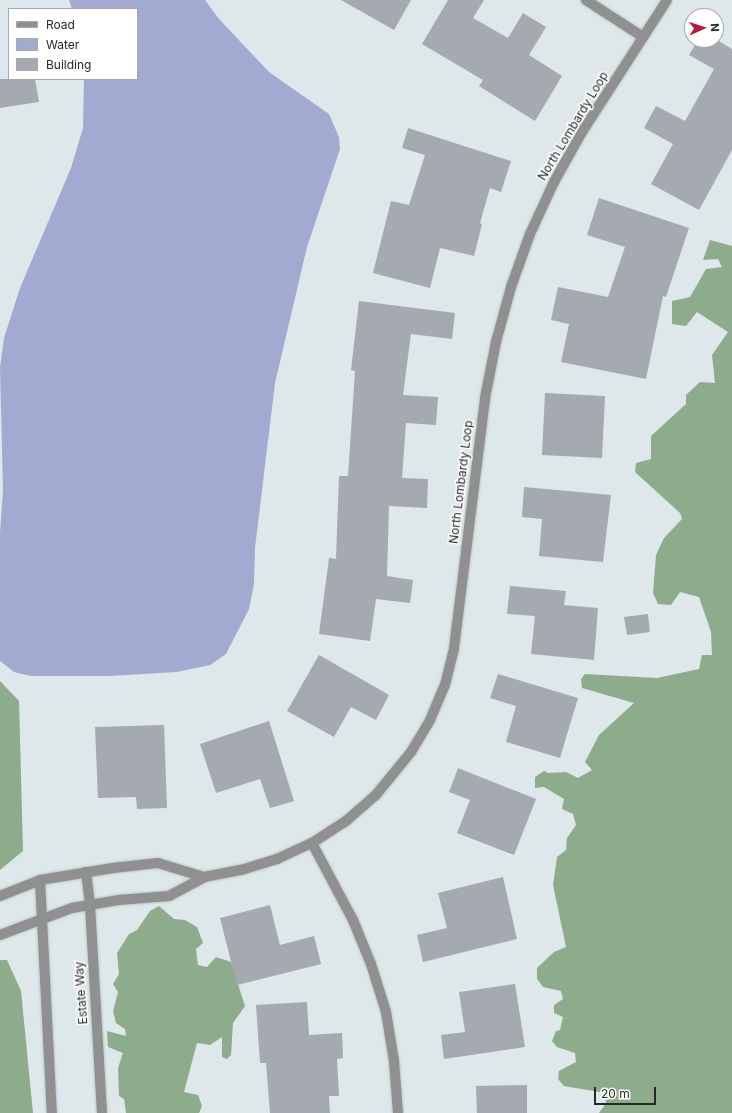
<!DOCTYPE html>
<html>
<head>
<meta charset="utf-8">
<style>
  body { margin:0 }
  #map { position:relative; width:732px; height:1113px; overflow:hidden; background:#dee7e9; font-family:Inter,sans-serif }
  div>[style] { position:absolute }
  .forest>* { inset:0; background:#8cac8b }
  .water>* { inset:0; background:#a3aad2 }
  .building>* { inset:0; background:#a4aaaf }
  .roads { filter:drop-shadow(0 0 1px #bdc5c6) drop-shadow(0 0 1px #bdc5c6) }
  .minor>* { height:10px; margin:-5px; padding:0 5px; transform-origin:5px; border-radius:5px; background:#8e9190 }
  span { translate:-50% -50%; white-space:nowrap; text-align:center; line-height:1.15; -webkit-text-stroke:3px #fff; paint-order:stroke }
  .street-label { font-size:12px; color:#252829 }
  .legend { position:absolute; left:8px; top:8px; width:130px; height:72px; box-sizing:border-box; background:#fff; border:1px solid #a8a9a9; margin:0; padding:5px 7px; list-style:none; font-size:12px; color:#252829 }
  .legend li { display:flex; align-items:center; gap:8px; height:20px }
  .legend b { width:20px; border:1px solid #a8a9a9 }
  .north { position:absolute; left:684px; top:8px; width:40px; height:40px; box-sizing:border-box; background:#fff; border:1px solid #a8a9a9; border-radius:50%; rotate:87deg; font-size:11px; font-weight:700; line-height:16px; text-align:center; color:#252829 }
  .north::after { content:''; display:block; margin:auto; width:14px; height:18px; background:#b11e37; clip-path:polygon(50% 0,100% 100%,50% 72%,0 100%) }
  .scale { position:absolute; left:594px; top:1087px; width:62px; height:18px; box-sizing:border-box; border:2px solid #252829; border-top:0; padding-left:5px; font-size:12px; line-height:14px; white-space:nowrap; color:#252829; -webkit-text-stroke:3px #fff; paint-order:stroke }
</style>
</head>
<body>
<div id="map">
  <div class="forest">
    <div style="clip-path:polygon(710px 240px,732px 246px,732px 1113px,599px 1113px,606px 1103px,605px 1093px,564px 1086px,558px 1079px,559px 1071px,576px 1062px,575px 1053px,557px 1047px,552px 1041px,556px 1031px,560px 1030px,563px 1017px,554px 1013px,554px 1005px,563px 999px,561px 991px,543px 987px,537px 979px,537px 968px,554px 952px,566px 947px,553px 885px,557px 857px,566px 850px,567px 838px,576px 825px,573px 814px,562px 809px,564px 799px,544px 787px,535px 788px,535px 777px,544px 771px,548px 773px,566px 772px,578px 778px,592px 770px,585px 762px,599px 735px,634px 703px,582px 688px,581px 679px,585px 674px,657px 678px,699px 669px,702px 655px,712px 655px,711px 632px,699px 597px,680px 592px,671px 605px,658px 604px,653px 593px,656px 555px,664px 538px,682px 519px,680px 513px,635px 472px,636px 463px,651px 459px,651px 436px,686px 404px,686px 395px,700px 382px,715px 383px,712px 355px,728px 332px,697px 312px,686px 326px,672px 324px,672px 301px,690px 297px,706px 269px,722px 267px,718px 259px,703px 260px)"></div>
    <div style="clip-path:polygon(0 681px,19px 701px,23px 851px,0 870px)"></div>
    <div style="clip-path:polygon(159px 906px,174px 919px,185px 920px,197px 927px,203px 943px,196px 949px,198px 965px,207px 967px,216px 957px,231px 962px,245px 1006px,233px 1023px,231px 1055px,227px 1059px,222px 1057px,222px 1037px,210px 1045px,197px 1043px,184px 1092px,198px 1095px,202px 1106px,199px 1113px,126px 1113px,124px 1099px,119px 1096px,118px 1068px,123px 1053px,108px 1047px,107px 1031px,126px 1036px,125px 1029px,116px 1023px,113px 1011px,118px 992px,113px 984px,119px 974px,117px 953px,129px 934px,137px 930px,150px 911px)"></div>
    <div style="clip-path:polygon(0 960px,7px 960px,21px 991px,33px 1113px,0 1113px)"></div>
  </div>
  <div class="water">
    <div style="clip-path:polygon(69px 0,205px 0,219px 19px,269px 72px,329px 114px,339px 137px,340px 149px,307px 247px,275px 383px,255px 548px,254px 584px,249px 609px,226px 654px,210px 665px,177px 672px,110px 676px,31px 676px,14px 672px,0 661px,0 533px,3px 490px,0 368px,4px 338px,20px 288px,71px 168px,83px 128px,84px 79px,137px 79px,137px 9px,72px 9px)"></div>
  </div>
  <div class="building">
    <div style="clip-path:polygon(341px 0,411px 0,394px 30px)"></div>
    <div style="clip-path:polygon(448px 0,484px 0,473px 18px,508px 38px,523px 13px,546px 27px,529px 55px,562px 76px,535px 121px,479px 86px,483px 80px,422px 44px)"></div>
    <div style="clip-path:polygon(698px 40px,717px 40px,732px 49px,732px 150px,699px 210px,651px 184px,673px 144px,644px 128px,656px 106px,685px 121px,714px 69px,689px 55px)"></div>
    <div style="clip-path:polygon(0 79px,35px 79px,39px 102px,0 108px)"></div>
    <div style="clip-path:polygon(408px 128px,511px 161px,501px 192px,490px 188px,480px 223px,482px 224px,474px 256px,440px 248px,430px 288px,373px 273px,391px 201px,409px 205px,425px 155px,402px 148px)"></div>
    <div style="clip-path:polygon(599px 198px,689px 228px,666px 297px,663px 296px,646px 379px,561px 362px,569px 324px,551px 320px,558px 287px,608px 297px,625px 247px,587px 235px)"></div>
    <div style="clip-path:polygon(359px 301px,455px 313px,452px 339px,411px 334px,403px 395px,438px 397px,436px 425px,406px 423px,402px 478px,428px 479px,427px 508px,389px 506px,387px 576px,413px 580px,410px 603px,376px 599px,370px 641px,319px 634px,329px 558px,336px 559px,339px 476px,348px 476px,355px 371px,351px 370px)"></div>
    <div style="clip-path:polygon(545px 393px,605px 396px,602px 458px,542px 455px)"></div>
    <div style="clip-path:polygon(524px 487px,611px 495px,603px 562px,539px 556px,542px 519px,522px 517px)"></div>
    <div style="clip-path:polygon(510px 586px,566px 591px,564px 605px,598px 608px,594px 660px,531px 654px,535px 616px,507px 614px)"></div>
    <div style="clip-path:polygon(648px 614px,650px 632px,627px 635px,624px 617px)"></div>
    <div style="clip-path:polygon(319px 655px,389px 695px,376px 720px,351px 707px,334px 737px,287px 711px)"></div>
    <div style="clip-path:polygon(498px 674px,578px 698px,560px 758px,506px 742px,516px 706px,490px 698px)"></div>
    <div style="clip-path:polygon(269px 721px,294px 801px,270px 808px,260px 779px,216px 793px,200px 744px)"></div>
    <div style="clip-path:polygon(164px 725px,167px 808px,137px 809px,136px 797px,98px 798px,95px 727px)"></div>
    <div style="clip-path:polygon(458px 768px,536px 799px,514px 855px,457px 833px,470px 800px,449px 792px)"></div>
    <div style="clip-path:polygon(503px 877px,517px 939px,423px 962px,417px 935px,447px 928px,438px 893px)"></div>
    <div style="clip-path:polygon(270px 905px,280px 945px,314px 936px,321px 964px,237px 985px,220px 918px)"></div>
    <div style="clip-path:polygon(515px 984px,525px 1047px,444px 1059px,441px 1035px,465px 1032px,459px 992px)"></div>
    <div style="clip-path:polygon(307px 1002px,309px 1035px,342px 1033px,343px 1058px,337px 1059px,339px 1096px,329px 1096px,330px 1113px,270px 1113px,266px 1063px,260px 1063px,256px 1005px)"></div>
    <div style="clip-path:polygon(527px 1085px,527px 1113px,477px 1113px,476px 1086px)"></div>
  </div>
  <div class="roads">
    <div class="minor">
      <div style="left:586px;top:0;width:68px;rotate:33deg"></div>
      <div style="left:312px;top:843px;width:87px;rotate:62deg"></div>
      <div style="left:353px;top:920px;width:48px;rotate:67.8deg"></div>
      <div style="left:371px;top:964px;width:50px;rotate:72.6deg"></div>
      <div style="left:386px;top:1012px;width:50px;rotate:80.7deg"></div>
      <div style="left:394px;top:1061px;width:52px;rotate:85.6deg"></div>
      <div style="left:86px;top:872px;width:33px;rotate:83deg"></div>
      <div style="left:90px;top:905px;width:208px;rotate:86.7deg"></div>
      <div style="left:40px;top:880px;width:233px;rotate:87.1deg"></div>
      <div style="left:0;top:896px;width:43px;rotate:-21.8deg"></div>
      <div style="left:40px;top:880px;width:74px;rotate:-9.3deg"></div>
      <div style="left:113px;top:868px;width:45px;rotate:-6.3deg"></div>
      <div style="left:158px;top:863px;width:48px;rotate:16.9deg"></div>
      <div style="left:0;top:935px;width:77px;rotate:-20.6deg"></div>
      <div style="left:72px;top:908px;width:48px;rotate:-9.7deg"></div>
      <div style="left:119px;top:900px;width:50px;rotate:-4.6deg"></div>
      <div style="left:169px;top:896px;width:40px;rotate:-28deg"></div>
      <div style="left:204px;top:877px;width:38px;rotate:-11deg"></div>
      <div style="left:241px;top:870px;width:38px;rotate:-17deg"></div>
      <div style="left:277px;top:859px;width:38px;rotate:-25deg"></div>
      <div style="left:312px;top:843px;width:40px;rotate:-32.9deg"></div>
      <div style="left:346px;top:821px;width:38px;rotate:-41deg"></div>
      <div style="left:375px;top:796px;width:57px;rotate:-50.7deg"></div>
      <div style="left:411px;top:752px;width:37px;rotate:-59deg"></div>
      <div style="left:430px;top:720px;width:38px;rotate:-67deg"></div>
      <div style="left:445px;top:685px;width:38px;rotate:-76deg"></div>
      <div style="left:454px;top:648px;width:252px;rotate:-82.9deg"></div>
      <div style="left:485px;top:398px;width:57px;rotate:-78.9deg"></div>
      <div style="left:496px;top:342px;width:57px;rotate:-74.7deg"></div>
      <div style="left:511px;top:287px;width:56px;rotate:-70.3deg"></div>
      <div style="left:530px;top:234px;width:57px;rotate:-65.2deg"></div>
      <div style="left:554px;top:182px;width:57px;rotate:-60.8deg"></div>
      <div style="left:582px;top:132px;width:157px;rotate:-57.2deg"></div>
    </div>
  </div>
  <div class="street-label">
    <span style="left:573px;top:126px;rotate:-59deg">North Lombardy Loop</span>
    <span style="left:461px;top:482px;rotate:-83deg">North Lombardy Loop</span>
    <span style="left:81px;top:993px;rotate:-94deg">Estate Way</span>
  </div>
  <ul class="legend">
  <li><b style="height:5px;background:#8e9190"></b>Road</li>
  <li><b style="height:11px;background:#a3aad2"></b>Water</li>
  <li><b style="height:11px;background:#a4aaaf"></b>Building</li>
  </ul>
  <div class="north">N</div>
  <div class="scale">20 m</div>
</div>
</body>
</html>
